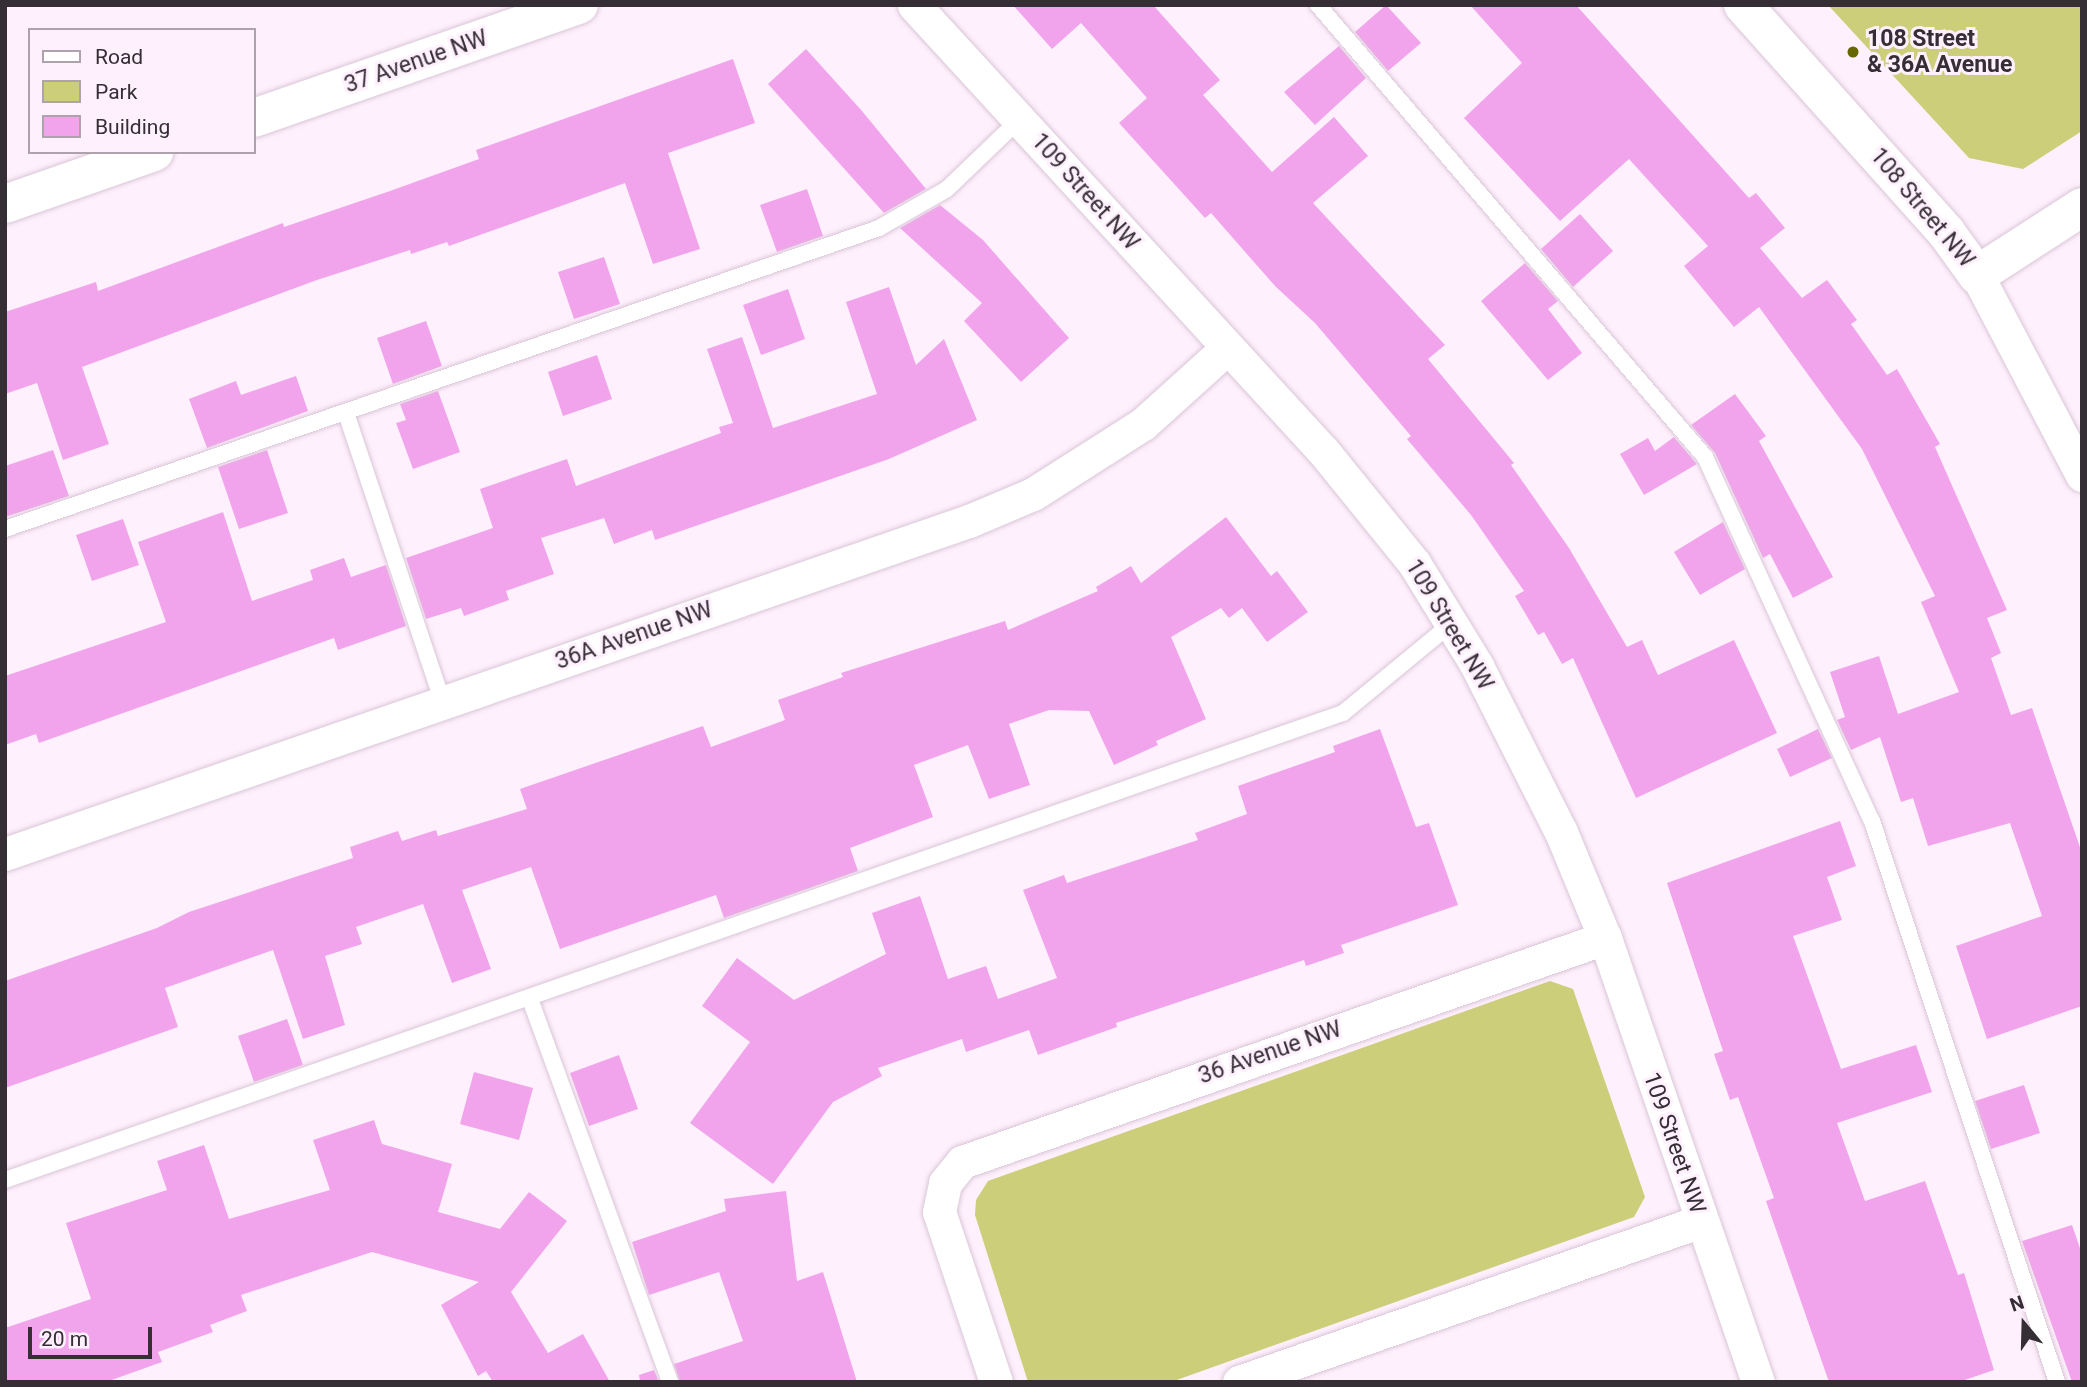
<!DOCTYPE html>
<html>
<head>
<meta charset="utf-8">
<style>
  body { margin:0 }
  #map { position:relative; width:2087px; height:1387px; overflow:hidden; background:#fff0fd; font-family:Roboto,sans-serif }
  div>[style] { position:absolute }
  .green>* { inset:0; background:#ccce7a }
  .building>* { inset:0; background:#f1a4eb }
  .roads { filter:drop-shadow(0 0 2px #d9c6d7) drop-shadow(0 0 2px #d9c6d7) }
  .lane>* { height:16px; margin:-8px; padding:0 8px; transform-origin:8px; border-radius:8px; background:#fff }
  .street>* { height:33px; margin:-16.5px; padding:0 16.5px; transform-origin:16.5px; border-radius:16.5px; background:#fff }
  .secondary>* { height:38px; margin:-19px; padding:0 19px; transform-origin:19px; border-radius:19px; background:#fff }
  .dots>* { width:19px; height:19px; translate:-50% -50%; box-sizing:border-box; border:4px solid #fff0fd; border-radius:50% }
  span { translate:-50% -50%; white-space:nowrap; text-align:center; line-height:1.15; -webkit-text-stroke:6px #fff0fd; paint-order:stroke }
  .poi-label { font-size:23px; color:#352e34; font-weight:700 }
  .left { translate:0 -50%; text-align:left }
  .street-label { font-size:23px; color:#352e34 }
  .frame { position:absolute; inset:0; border:7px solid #352e34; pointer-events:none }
  .legend { position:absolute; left:28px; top:28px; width:228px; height:126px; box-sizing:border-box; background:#fff0fd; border:2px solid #aea2ad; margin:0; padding:9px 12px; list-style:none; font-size:21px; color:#352e34 }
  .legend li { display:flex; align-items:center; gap:14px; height:35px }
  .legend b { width:35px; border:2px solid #aea2ad }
  .north { position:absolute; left:1989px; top:1289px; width:70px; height:70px; -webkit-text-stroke:5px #fff0fd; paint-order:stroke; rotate:341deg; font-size:19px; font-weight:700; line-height:28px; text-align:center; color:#352e34 }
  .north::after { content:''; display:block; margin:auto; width:24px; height:32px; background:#352e34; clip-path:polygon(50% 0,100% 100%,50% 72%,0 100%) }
  .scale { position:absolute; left:28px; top:1327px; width:124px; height:32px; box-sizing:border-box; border:4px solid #352e34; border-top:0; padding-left:9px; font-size:21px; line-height:24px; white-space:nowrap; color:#352e34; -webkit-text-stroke:5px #fff0fd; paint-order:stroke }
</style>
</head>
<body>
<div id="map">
  <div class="green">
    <div style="clip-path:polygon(1828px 5px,2082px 5px,2082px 131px,2023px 169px,1969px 158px)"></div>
    <div style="clip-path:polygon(1550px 981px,1573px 989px,1645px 1197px,1634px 1217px,1171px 1382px,1028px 1382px,975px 1215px,976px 1200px,988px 1181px)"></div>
  </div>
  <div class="building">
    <div style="clip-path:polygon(1013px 5px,1153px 5px,1220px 80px,1203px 95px,1272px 172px,1334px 117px,1368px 156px,1313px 203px,1445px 345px,1428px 359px,1514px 463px,1511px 465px,1569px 548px,1627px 647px,1642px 640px,1658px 675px,1734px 640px,1777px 733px,1636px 798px,1573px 658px,1562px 664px,1544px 632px,1538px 635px,1515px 596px,1524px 591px,1471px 515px,1407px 439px,1411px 436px,1315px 323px,1275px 286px,1211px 213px,1205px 218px,1119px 123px,1147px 98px,1081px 23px,1052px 49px)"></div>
    <div style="clip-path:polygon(1386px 5px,1421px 43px,1388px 71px,1355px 32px)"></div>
    <div style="clip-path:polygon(1470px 5px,1576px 5px,1749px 198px,1756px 193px,1785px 228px,1760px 248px,1802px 298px,1827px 280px,1857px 320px,1851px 324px,1887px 375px,1897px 369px,1940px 444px,1935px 447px,2007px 610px,1987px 618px,2001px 653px,1991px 658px,2011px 715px,2032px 708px,2082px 853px,2082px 1006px,1987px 1039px,1956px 946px,2042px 916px,2010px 823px,1928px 846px,1913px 798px,1901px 802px,1880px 737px,1851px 750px,1837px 720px,1845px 717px,1830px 672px,1879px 656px,1898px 714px,1959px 692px,1921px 602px,1935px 596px,1862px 449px,1759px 307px,1734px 327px,1684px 266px,1708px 246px,1629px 159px,1560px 221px,1464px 118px,1522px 63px)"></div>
    <div style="clip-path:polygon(1339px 46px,1366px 78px,1315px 125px,1284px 92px)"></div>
    <div style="clip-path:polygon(806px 49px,862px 111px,926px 189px,884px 213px,768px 84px)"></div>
    <div style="clip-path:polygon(733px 59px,755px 123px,668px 153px,700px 249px,653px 264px,625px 183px,449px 246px,447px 242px,411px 254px,410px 250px,317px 280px,82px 367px,109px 444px,63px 460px,37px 383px,5px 394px,5px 312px,96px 282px,98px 291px,283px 223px,284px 227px,390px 191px,479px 159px,476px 150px)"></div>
    <div style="clip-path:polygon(807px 189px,823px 236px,777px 252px,760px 205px)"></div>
    <div style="clip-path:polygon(940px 205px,983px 240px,1069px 338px,1021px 382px,964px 321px,982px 303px,900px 228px)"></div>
    <div style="clip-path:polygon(1580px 214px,1613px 251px,1573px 287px,1541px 249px)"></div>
    <div style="clip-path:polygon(604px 257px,620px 304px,574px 319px,558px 272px)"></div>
    <div style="clip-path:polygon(1525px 263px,1558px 301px,1548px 309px,1582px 353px,1548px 380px,1481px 301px)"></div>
    <div style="clip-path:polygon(889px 287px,916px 365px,944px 339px,977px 420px,889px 459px,655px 540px,652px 530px,614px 544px,604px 518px,541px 538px,554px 574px,506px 591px,509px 600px,464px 616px,461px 608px,426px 619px,406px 558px,493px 528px,480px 489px,567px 459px,576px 486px,721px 433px,719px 427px,733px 423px,707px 349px,742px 337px,773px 428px,877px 394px,846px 302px)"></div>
    <div style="clip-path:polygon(788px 289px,805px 339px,761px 355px,743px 305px)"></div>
    <div style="clip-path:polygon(426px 321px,442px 366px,393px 384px,377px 338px)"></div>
    <div style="clip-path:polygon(597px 355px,612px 399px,563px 416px,548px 372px)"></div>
    <div style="clip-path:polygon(296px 376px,308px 411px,207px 448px,189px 399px,236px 381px,241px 395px)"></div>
    <div style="clip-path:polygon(438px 391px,460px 452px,413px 469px,396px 423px,406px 420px,400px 404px)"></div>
    <div style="clip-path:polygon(1735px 394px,1766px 436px,1759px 441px,1833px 577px,1793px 598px,1770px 554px,1763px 558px,1715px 453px,1691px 425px)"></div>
    <div style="clip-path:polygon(1674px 437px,1697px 464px,1644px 495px,1620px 454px,1648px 438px,1655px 451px)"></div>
    <div style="clip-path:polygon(53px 450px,69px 496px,5px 517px,5px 466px)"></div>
    <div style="clip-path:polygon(267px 450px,288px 513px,239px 529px,218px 467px)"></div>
    <div style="clip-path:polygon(223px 512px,252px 601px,313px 580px,310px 570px,344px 558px,351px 577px,386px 565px,406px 626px,338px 650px,334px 638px,39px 743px,36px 734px,5px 745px,5px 676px,166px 622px,138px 542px)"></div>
    <div style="clip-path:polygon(1226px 517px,1271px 576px,1277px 571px,1308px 612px,1267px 642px,1242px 608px,1229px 618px,1221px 608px,1171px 637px,1206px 719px,1156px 741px,1158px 745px,1114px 765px,1089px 711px,1049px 710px,1009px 724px,1030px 785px,989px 799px,968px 745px,914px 765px,933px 817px,850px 848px,858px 871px,724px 918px,716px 895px,560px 949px,531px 867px,462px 890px,491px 969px,452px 983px,423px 904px,356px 927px,362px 944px,325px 956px,345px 1025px,303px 1039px,273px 950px,165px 988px,178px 1027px,5px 1088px,5px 981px,157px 928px,189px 912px,353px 858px,350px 847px,398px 831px,402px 841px,436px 830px,438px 836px,527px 809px,520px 789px,703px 726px,711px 747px,785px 720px,778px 700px,843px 677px,841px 673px,1005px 621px,1008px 630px,1098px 591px,1096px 587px,1131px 566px,1141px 583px)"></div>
    <div style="clip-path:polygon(123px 519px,139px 565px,92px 581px,76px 535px)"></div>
    <div style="clip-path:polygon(1723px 522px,1745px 569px,1700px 595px,1674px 552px)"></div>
    <div style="clip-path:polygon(1380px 729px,1416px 827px,1429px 823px,1458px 905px,1341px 945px,1344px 953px,1306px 966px,1304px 960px,1116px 1023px,1117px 1027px,1038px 1055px,1029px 1030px,966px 1052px,962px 1039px,878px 1068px,882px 1076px,833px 1102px,773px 1184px,690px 1123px,750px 1042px,702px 1006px,737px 958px,794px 1000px,886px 954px,872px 913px,920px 896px,948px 979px,986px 966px,998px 999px,1057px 978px,1023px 890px,1064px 875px,1067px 883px,1198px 840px,1195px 833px,1247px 814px,1238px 786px,1335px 752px,1333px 746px)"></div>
    <div style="clip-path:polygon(1818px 729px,1832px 758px,1790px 777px,1777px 749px)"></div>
    <div style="clip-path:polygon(1840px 821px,1856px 866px,1827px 877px,1842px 920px,1793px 936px,1841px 1069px,1916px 1045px,1932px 1092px,1837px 1123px,1865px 1201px,1925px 1181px,1958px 1275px,1964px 1273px,1994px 1370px,1959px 1382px,1829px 1382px,1766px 1201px,1774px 1198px,1738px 1097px,1730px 1100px,1714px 1054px,1723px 1051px,1667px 883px)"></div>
    <div style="clip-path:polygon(287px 1019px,303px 1065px,254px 1082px,238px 1036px)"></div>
    <div style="clip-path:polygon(619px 1055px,638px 1109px,589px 1126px,570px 1073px)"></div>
    <div style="clip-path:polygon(474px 1072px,533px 1088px,519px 1140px,460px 1124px)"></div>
    <div style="clip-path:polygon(2024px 1085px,2040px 1133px,1991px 1149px,1975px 1101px)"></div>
    <div style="clip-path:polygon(374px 1120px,382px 1144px,452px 1164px,438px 1212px,500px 1229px,529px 1192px,567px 1221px,511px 1292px,548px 1353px,583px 1334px,610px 1382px,493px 1382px,486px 1371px,478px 1376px,441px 1305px,479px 1282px,372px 1252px,241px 1295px,247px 1311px,210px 1325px,213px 1332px,158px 1352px,162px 1362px,106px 1382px,5px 1382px,5px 1328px,91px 1299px,66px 1223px,167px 1190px,157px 1161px,204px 1145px,229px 1219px,330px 1190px,313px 1140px)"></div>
    <div style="clip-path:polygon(786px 1191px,797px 1281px,823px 1272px,857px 1382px,680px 1382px,674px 1364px,743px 1341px,719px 1272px,649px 1295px,632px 1242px,726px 1211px,724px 1199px)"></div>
    <div style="clip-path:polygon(2072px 1225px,2082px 1254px,2082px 1382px,2072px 1382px,2022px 1241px)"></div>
    <div style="clip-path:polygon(654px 1370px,659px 1382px,640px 1382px,639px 1375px)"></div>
  </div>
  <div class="roads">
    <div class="lane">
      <div style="left:1318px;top:5px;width:595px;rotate:49.43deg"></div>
      <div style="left:1705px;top:457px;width:400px;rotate:65.4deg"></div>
      <div style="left:1872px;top:821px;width:591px;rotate:71.75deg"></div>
      <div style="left:346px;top:413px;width:306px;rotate:71.5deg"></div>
      <div style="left:5px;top:529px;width:924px;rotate:-19deg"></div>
      <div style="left:879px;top:228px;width:78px;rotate:-29.8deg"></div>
      <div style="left:947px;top:189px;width:101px;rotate:-43.8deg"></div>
      <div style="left:530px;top:999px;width:408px;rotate:69.9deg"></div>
      <div style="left:5px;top:1180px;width:1417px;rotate:-19.24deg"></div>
      <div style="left:1343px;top:713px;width:140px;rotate:-39.5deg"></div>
    </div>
    <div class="street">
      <div style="left:914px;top:5px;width:607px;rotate:47.47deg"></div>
      <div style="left:1324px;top:452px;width:143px;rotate:51deg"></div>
      <div style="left:1414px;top:563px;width:121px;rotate:58.5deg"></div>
      <div style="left:1477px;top:666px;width:186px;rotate:63.2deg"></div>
      <div style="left:1561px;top:832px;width:115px;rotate:67.5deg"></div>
      <div style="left:1605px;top:938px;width:470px;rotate:71deg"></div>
      <div style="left:1977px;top:275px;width:226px;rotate:62.3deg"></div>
      <div style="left:5px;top:854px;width:1020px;rotate:-19.06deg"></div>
      <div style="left:969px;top:521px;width:69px;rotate:-22.9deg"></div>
      <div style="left:1033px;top:494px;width:130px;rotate:-32.5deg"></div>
      <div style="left:1143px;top:424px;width:112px;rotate:-42.1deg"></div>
      <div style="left:996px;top:1382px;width:179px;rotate:-108.5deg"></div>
      <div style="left:939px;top:1212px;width:30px;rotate:-78deg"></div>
      <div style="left:945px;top:1183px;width:27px;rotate:-51deg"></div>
      <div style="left:962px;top:1162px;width:681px;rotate:-19.21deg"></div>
      <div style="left:1239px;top:1382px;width:489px;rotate:-19.2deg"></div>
    </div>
    <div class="secondary">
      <div style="left:1743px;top:5px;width:305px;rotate:48.2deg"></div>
      <div style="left:1946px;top:232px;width:53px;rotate:54.2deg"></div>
      <div style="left:1977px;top:275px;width:125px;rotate:-32.9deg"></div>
      <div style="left:254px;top:118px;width:344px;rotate:-19.2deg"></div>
      <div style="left:5px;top:204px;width:158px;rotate:-19.2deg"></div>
    </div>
  </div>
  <div class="dots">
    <div style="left:1853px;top:52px;background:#676702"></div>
  </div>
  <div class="poi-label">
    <span class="left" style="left:1867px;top:52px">108 Street<br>&amp; 36A Avenue</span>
  </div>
  <div class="street-label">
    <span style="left:416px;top:62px;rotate:-19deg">37 Avenue NW</span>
    <span style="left:1085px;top:192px;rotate:48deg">109 Street NW</span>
    <span style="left:1922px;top:208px;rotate:50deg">108 Street NW</span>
    <span style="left:1449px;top:625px;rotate:59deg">109 Street NW</span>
    <span style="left:634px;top:636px;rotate:-19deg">36A Avenue NW</span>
    <span style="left:1270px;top:1053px;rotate:-19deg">36 Avenue NW</span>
    <span style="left:1674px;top:1143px;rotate:71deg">109 Street NW</span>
  </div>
  <div class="frame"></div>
  <ul class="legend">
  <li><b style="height:9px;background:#fff"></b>Road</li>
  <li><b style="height:19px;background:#ccce7a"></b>Park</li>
  <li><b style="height:19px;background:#f1a4eb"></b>Building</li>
  </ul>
  <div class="north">N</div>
  <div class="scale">20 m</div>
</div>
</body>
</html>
